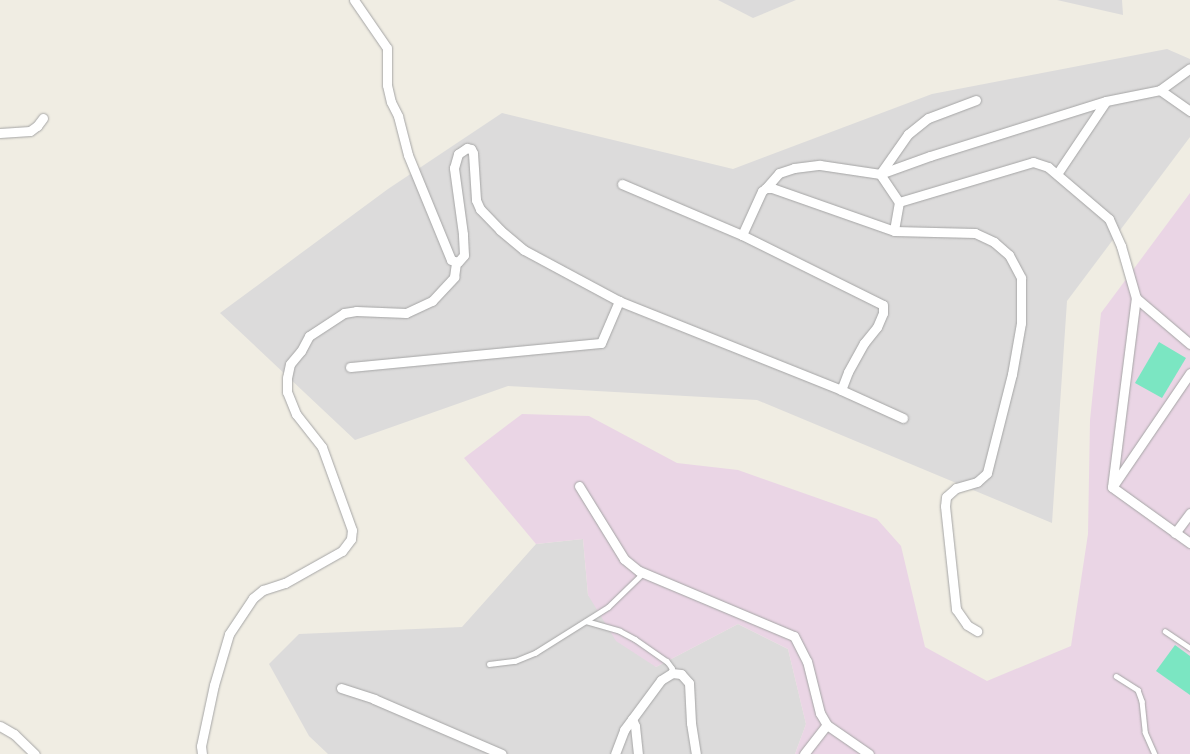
<!DOCTYPE html>
<html>
<head>
<meta charset="utf-8">
<style>
  body { margin:0 }
  #map { position:relative; width:1190px; height:754px; overflow:hidden; background:#f0ede3; font-family:Quicksand,sans-serif }
  div>[style] { position:absolute }
  .residential>* { inset:0; background:#dcdbdb }
  .industrial>* { inset:0; background:#ead5e5 }
  .pitch>* { inset:0; background:#7be6c2 }
  .roads { filter:drop-shadow(0 0 1px #a5a5a5) drop-shadow(0 0 1px #a5a5a5) }
  .lane>* { height:4.5px; margin:-2.25px; padding:0 2.25px; transform-origin:2.25px; border-radius:2.25px; background:#fff }
  .street>* { height:9px; margin:-4.5px; padding:0 4.5px; transform-origin:4.5px; border-radius:4.5px; background:#fff }
  span { translate:-50% -50%; white-space:nowrap; text-align:center; line-height:1.15; -webkit-text-stroke:4px #fff; paint-order:stroke }
</style>
</head>
<body>
<div id="map">
  <div class="residential">
    <div style="clip-path:polygon(718px 0,796px 0,753px 18px)"></div>
    <div style="clip-path:polygon(1057px 0,1122px 0,1123px 15px)"></div>
    <div style="clip-path:polygon(1167px 49px,1190px 59px,1190px 137px,1067px 301px,1052px 523px,757px 400px,508px 386px,355px 440px,220px 313px,388px 189px,502px 113px,733px 169px,932px 94px)"></div>
    <div style="clip-path:polygon(583px 539px,588px 595px,656px 667px,738px 624px,788px 649px,806px 724px,795px 754px,328px 754px,309px 736px,269px 664px,299px 634px,462px 627px,536px 544px)"></div>
  </div>
  <div class="industrial">
    <div style="clip-path:polygon(1190px 193px,1190px 754px,795px 754px,806px 724px,788px 649px,738px 624px,656px 667px,616px 641px,588px 595px,583px 539px,536px 544px,464px 458px,522px 414px,589px 416px,677px 463px,738px 470px,877px 519px,901px 546px,925px 647px,987px 681px,1071px 646px,1088px 534px,1090px 420px,1101px 313px)"></div>
  </div>
  <div class="pitch">
    <div style="clip-path:polygon(1159px 342px,1186px 358px,1162px 398px,1135px 383px)"></div>
    <div style="clip-path:polygon(1175px 645px,1190px 656px,1190px 695px,1156px 671px)"></div>
  </div>
  <div class="roads">
    <div class="lane">
      <div style="left:586px;top:621px;width:35px;rotate:16deg"></div>
      <div style="left:620px;top:631px;width:17px;rotate:28deg"></div>
      <div style="left:635px;top:639px;width:39px;rotate:35deg"></div>
      <div style="left:667px;top:661px;width:9px;rotate:54deg"></div>
      <div style="left:672px;top:668px;width:5px;rotate:90deg"></div>
      <div style="left:1165px;top:631px;width:30px;rotate:34deg"></div>
      <div style="left:489px;top:664px;width:26px;rotate:-7deg"></div>
      <div style="left:515px;top:661px;width:22px;rotate:-22deg"></div>
      <div style="left:535px;top:653px;width:86px;rotate:-32.2deg"></div>
      <div style="left:608px;top:607px;width:49px;rotate:-44.2deg"></div>
      <div style="left:1116px;top:676px;width:26px;rotate:32deg"></div>
      <div style="left:1138px;top:690px;width:12px;rotate:70deg"></div>
      <div style="left:1142px;top:701px;width:31px;rotate:84deg"></div>
      <div style="left:1145px;top:732px;width:24px;rotate:66deg"></div>
    </div>
    <div class="street">
      <div style="left:354px;top:0;width:58px;rotate:55.5deg"></div>
      <div style="left:387px;top:48px;width:37px;rotate:90deg"></div>
      <div style="left:387px;top:85px;width:17px;rotate:77deg"></div>
      <div style="left:391px;top:102px;width:16px;rotate:63deg"></div>
      <div style="left:398px;top:116px;width:40px;rotate:75.6deg"></div>
      <div style="left:408px;top:155px;width:113px;rotate:67.7deg"></div>
      <div style="left:451px;top:260px;width:7px;rotate:16deg"></div>
      <div style="left:458px;top:262px;width:9px;rotate:-49deg"></div>
      <div style="left:464px;top:255px;width:21px;rotate:-93deg"></div>
      <div style="left:463px;top:234px;width:67px;rotate:-97.8deg"></div>
      <div style="left:454px;top:168px;width:15px;rotate:-74deg"></div>
      <div style="left:458px;top:154px;width:11px;rotate:-34deg"></div>
      <div style="left:467px;top:148px;width:4px;rotate:14deg"></div>
      <div style="left:471px;top:149px;width:4px;rotate:63deg"></div>
      <div style="left:473px;top:153px;width:47px;rotate:86.3deg"></div>
      <div style="left:476px;top:200px;width:10px;rotate:66deg"></div>
      <div style="left:480px;top:209px;width:29px;rotate:46deg"></div>
      <div style="left:500px;top:230px;width:31px;rotate:40deg"></div>
      <div style="left:524px;top:250px;width:108px;rotate:28.2deg"></div>
      <div style="left:619px;top:301px;width:239px;rotate:21.8deg"></div>
      <div style="left:841px;top:390px;width:68px;rotate:24.3deg"></div>
      <div style="left:1160px;top:90px;width:37px;rotate:35deg"></div>
      <div style="left:976px;top:100px;width:51px;rotate:159.4deg"></div>
      <div style="left:928px;top:118px;width:26px;rotate:141deg"></div>
      <div style="left:908px;top:134px;width:49px;rotate:125deg"></div>
      <div style="left:880px;top:174px;width:53px;rotate:-19.8deg"></div>
      <div style="left:930px;top:156px;width:184px;rotate:-17.4deg"></div>
      <div style="left:1106px;top:101px;width:55px;rotate:-11.5deg"></div>
      <div style="left:1160px;top:90px;width:37px;rotate:-36deg"></div>
      <div style="left:0;top:133px;width:30px;rotate:-4deg"></div>
      <div style="left:30px;top:131px;width:9px;rotate:-36deg"></div>
      <div style="left:37px;top:126px;width:10px;rotate:-53deg"></div>
      <div style="left:1057px;top:174px;width:88px;rotate:-56.1deg"></div>
      <div style="left:622px;top:184px;width:130px;rotate:23deg"></div>
      <div style="left:742px;top:235px;width:157px;rotate:26.4deg"></div>
      <div style="left:883px;top:305px;width:8px;rotate:90deg"></div>
      <div style="left:883px;top:313px;width:15px;rotate:113deg"></div>
      <div style="left:877px;top:327px;width:21px;rotate:129deg"></div>
      <div style="left:864px;top:343px;width:33px;rotate:119deg"></div>
      <div style="left:848px;top:372px;width:19px;rotate:111deg"></div>
      <div style="left:766px;top:188px;width:20px;rotate:-49deg"></div>
      <div style="left:779px;top:173px;width:16px;rotate:-18deg"></div>
      <div style="left:794px;top:168px;width:26px;rotate:-7deg"></div>
      <div style="left:820px;top:165px;width:61px;rotate:8.5deg"></div>
      <div style="left:880px;top:174px;width:34px;rotate:56deg"></div>
      <div style="left:899px;top:202px;width:29px;rotate:100deg"></div>
      <div style="left:899px;top:202px;width:140px;rotate:-16.6deg"></div>
      <div style="left:1033px;top:162px;width:16px;rotate:18deg"></div>
      <div style="left:1048px;top:167px;width:80px;rotate:40.4deg"></div>
      <div style="left:1109px;top:219px;width:30px;rotate:66deg"></div>
      <div style="left:1121px;top:246px;width:54px;rotate:73.9deg"></div>
      <div style="left:1136px;top:298px;width:71px;rotate:40.4deg"></div>
      <div style="left:742px;top:235px;width:48px;rotate:-65.6deg"></div>
      <div style="left:762px;top:191px;width:5px;rotate:-37deg"></div>
      <div style="left:766px;top:188px;width:6px"></div>
      <div style="left:772px;top:188px;width:129px;rotate:19.4deg"></div>
      <div style="left:894px;top:231px;width:81px;rotate:1.4deg"></div>
      <div style="left:975px;top:233px;width:21px;rotate:25deg"></div>
      <div style="left:994px;top:242px;width:20px;rotate:41deg"></div>
      <div style="left:1009px;top:255px;width:26px;rotate:62deg"></div>
      <div style="left:1021px;top:278px;width:45px;rotate:90deg"></div>
      <div style="left:1021px;top:323px;width:52px;rotate:100deg"></div>
      <div style="left:1012px;top:374px;width:102px;rotate:104.2deg"></div>
      <div style="left:987px;top:473px;width:13px;rotate:138deg"></div>
      <div style="left:977px;top:482px;width:22px;rotate:164deg"></div>
      <div style="left:956px;top:488px;width:13px;rotate:138deg"></div>
      <div style="left:946px;top:497px;width:9px;rotate:96deg"></div>
      <div style="left:945px;top:506px;width:104px;rotate:83.9deg"></div>
      <div style="left:956px;top:609px;width:19px;rotate:55deg"></div>
      <div style="left:967px;top:625px;width:12px;rotate:31deg"></div>
      <div style="left:350px;top:367px;width:252px;rotate:-5.5deg"></div>
      <div style="left:601px;top:343px;width:46px;rotate:-66.8deg"></div>
      <div style="left:579px;top:486px;width:86px;rotate:58.3deg"></div>
      <div style="left:624px;top:559px;width:19px;rotate:39deg"></div>
      <div style="left:639px;top:571px;width:168px;rotate:22.8deg"></div>
      <div style="left:794px;top:636px;width:28px;rotate:63deg"></div>
      <div style="left:807px;top:661px;width:54px;rotate:76deg"></div>
      <div style="left:820px;top:713px;width:14px;rotate:60deg"></div>
      <div style="left:827px;top:725px;width:51px;rotate:34.6deg"></div>
      <div style="left:1113px;top:486px;width:137px;rotate:-55.7deg"></div>
      <div style="left:1112px;top:487px;width:191px;rotate:-82.8deg"></div>
      <div style="left:1112px;top:487px;width:96px;rotate:35.7deg"></div>
      <div style="left:1175px;top:533px;width:25px;rotate:-53deg"></div>
      <div style="left:341px;top:688px;width:35px;rotate:18deg"></div>
      <div style="left:374px;top:699px;width:139px;rotate:23.3deg"></div>
      <div style="left:632px;top:719px;width:8px;rotate:67deg"></div>
      <div style="left:635px;top:726px;width:28px;rotate:84deg"></div>
      <div style="left:0;top:726px;width:16px;rotate:30deg"></div>
      <div style="left:14px;top:734px;width:29px;rotate:44deg"></div>
      <div style="left:202px;top:754px;width:8px;rotate:-97deg"></div>
      <div style="left:201px;top:746px;width:62px;rotate:-78deg"></div>
      <div style="left:214px;top:685px;width:53px;rotate:-73.6deg"></div>
      <div style="left:229px;top:634px;width:43px;rotate:-56.3deg"></div>
      <div style="left:253px;top:598px;width:13px;rotate:-39deg"></div>
      <div style="left:263px;top:590px;width:23px;rotate:-18deg"></div>
      <div style="left:285px;top:583px;width:65px;rotate:-29.3deg"></div>
      <div style="left:342px;top:551px;width:15px;rotate:-53deg"></div>
      <div style="left:351px;top:539px;width:9px;rotate:-84deg"></div>
      <div style="left:352px;top:530px;width:88px;rotate:-109.9deg"></div>
      <div style="left:322px;top:447px;width:42px;rotate:-128.2deg"></div>
      <div style="left:296px;top:414px;width:24px;rotate:-112deg"></div>
      <div style="left:287px;top:392px;width:14px;rotate:-90deg"></div>
      <div style="left:287px;top:378px;width:14px;rotate:-78deg"></div>
      <div style="left:290px;top:364px;width:17px;rotate:-50deg"></div>
      <div style="left:301px;top:351px;width:17px;rotate:-62deg"></div>
      <div style="left:309px;top:336px;width:42px;rotate:-33.3deg"></div>
      <div style="left:344px;top:313px;width:12px;rotate:-9deg"></div>
      <div style="left:356px;top:311px;width:50px;rotate:2.3deg"></div>
      <div style="left:406px;top:313px;width:29px;rotate:-25deg"></div>
      <div style="left:432px;top:301px;width:33px;rotate:-47deg"></div>
      <div style="left:454px;top:277px;width:15px;rotate:-82deg"></div>
      <div style="left:615px;top:754px;width:26px;rotate:-69deg"></div>
      <div style="left:624px;top:730px;width:62px;rotate:-53.5deg"></div>
      <div style="left:661px;top:680px;width:13px;rotate:-32deg"></div>
      <div style="left:672px;top:673px;width:9px;rotate:6deg"></div>
      <div style="left:681px;top:674px;width:12px;rotate:48deg"></div>
      <div style="left:689px;top:683px;width:40px;rotate:87.1deg"></div>
      <div style="left:691px;top:723px;width:31px;rotate:81deg"></div>
      <div style="left:804px;top:754px;width:37px;rotate:-52deg"></div>
    </div>
  </div>
</div>
</body>
</html>
